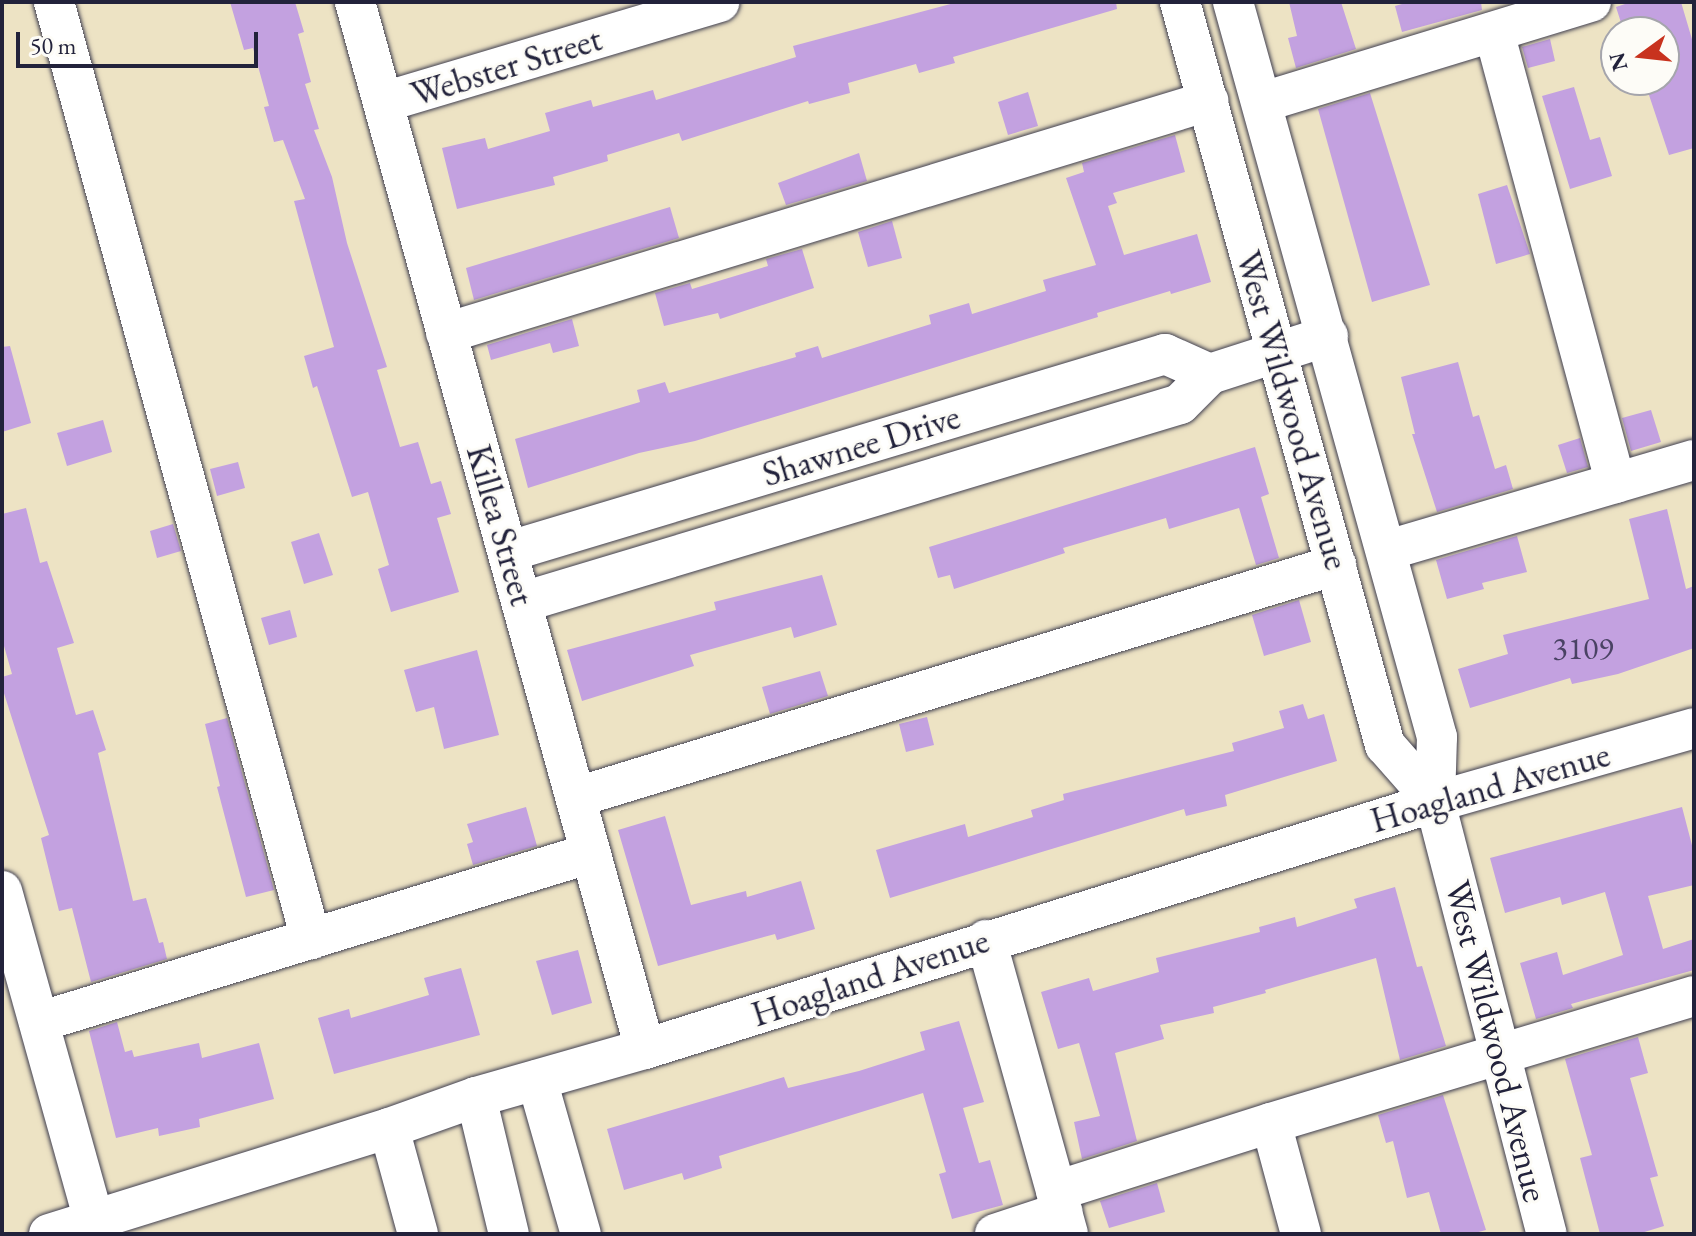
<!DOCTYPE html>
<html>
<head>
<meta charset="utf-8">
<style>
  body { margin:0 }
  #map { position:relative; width:1696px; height:1236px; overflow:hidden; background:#ede3c4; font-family:"EB Garamond",serif }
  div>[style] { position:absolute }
  .building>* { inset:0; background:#c3a1e0 }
  .roads { filter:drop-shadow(0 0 2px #403f50) drop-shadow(0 0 2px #403f50) }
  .minor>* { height:40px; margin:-20px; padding:0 20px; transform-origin:20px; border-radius:20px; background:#fff }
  span { translate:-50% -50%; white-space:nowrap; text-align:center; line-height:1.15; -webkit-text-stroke:6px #fdfcf7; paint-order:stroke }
  .number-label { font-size:32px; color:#4a4264 }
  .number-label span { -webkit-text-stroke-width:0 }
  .street-label { font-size:36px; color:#22223b }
  .frame { position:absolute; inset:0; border:4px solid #22223b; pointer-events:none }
  .north { position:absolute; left:1600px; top:16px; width:80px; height:80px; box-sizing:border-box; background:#fdfcf7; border:2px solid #a5a5ac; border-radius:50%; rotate:255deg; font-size:22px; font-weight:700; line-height:32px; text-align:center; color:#22223b }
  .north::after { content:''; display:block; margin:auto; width:28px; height:36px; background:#c8321e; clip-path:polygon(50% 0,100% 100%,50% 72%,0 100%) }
  .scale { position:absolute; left:16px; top:32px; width:242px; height:36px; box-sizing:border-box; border:4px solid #22223b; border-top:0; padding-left:10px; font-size:24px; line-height:28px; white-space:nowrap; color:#22223b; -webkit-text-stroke:6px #fdfcf7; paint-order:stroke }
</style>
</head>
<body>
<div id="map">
  <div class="building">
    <div style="clip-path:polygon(230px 2px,295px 2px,304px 32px,298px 34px,311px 82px,305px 84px,319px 129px,314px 130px,332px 177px,347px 243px,387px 367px,377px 370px,400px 447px,418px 442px,431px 484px,441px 481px,451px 514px,437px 518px,459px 592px,391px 612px,378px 569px,389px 565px,368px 492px,352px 497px,317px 386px,313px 388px,304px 356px,334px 347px,294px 201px,305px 199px,283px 140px,274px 142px,264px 107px,269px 106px,253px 48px,244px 50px)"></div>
    <div style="clip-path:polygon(958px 2px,1116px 2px,1117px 9px,953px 57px,955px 63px,919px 73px,916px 64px,848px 83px,850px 93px,809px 104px,808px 101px,682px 141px,679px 133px,607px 155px,608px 161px,553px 177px,555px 185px,457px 209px,442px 148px,485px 138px,488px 149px,550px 131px,545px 113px,591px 100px,593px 107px,653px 90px,656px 100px,796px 57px,793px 46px)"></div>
    <div style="clip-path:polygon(1289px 2px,1341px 2px,1356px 49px,1296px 68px,1288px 38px,1297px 36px)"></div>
    <div style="clip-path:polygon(1409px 2px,1481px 2px,1482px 10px,1402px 32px,1395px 6px)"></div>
    <div style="clip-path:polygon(1631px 2px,1681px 2px,1694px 46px,1694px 148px,1669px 155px,1644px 80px,1664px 80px,1664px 32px,1624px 32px,1616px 7px)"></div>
    <div style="clip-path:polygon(1550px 39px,1555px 61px,1528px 68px,1522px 47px)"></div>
    <div style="clip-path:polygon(1574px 87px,1590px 140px,1600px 137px,1612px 176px,1570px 189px,1542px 96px)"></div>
    <div style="clip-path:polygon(1028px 92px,1038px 126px,1008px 135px,998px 102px)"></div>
    <div style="clip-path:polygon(1370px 93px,1430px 285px,1372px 302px,1318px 109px)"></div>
    <div style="clip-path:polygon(1175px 135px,1185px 172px,1113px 193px,1117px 203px,1108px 206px,1124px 255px,1197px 234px,1211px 282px,1171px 294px,1170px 291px,1097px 313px,1098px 317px,794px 411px,695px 441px,639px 453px,528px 488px,515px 439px,640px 402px,637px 390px,665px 382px,669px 393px,796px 357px,795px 353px,818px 346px,822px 358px,931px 324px,929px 315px,969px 303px,972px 314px,1046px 291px,1043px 280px,1096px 265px,1066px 178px,1084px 172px,1082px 163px)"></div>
    <div style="clip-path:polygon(859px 153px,867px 181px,786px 205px,778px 183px)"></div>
    <div style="clip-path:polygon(1507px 185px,1530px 254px,1496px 264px,1478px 194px)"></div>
    <div style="clip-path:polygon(670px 207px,679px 238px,474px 300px,466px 268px)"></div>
    <div style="clip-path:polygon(892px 221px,902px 258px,868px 267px,858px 232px)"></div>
    <div style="clip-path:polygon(802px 249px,814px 288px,720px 319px,718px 313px,664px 326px,655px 293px,690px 283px,692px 289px,768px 266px,766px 259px)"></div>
    <div style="clip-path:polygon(572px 319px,579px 346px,553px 353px,550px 343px,491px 360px,487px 345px)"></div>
    <div style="clip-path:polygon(10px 346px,31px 423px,2px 432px,2px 347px)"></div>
    <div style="clip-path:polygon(1458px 362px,1473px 417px,1479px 415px,1495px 469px,1506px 465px,1513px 489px,1437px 512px,1412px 434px,1415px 434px,1401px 377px)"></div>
    <div style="clip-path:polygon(1651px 410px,1661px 442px,1631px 451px,1622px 418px)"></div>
    <div style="clip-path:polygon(103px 420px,112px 452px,67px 466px,57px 433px)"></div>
    <div style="clip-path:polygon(1580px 438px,1588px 467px,1567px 473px,1558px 445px)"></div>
    <div style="clip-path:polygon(1255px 447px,1269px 494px,1261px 497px,1279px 558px,1256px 565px,1239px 508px,1169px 529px,1166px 518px,1063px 548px,1065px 553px,954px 589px,950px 575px,938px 578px,929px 547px)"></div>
    <div style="clip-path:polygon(238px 462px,245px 488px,217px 496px,210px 469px)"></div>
    <div style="clip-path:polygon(26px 508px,40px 563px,47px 561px,74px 643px,57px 648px,76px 715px,93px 710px,106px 750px,98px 753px,133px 901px,146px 898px,159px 943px,163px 942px,167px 959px,91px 982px,72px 908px,59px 911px,41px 838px,49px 835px,2px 687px,2px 677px,12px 674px,2px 639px,2px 514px)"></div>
    <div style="clip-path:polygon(1667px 509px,1686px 589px,1694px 586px,1694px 648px,1618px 674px,1572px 684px,1570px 678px,1470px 708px,1458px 669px,1508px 654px,1503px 635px,1649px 599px,1629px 519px)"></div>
    <div style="clip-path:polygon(173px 524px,181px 551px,157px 558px,150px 531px)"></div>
    <div style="clip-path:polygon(319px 533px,333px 575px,304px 584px,291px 542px)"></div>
    <div style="clip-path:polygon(1517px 536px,1527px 572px,1482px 583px,1484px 589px,1447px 599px,1436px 560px)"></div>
    <div style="clip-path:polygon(822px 575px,837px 625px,794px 638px,791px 627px,690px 655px,694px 666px,582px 701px,567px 650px,716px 610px,714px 602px)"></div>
    <div style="clip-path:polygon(1299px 600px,1311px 642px,1264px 656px,1252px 615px)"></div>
    <div style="clip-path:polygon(290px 610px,297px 637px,269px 645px,261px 618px)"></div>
    <div style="clip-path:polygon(477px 650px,499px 735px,444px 749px,434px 707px,416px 712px,404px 670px)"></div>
    <div style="clip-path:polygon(820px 671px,828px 696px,770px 714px,762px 687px)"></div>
    <div style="clip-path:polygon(1303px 704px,1308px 719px,1324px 714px,1337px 761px,1225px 795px,1227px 806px,1186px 816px,1184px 809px,890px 898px,876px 850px,965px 824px,968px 837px,1033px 817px,1031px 810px,1064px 800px,1063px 794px,1234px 751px,1232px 743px,1284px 728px,1279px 711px)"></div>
    <div style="clip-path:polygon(927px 717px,934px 745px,906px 752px,899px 724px)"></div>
    <div style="clip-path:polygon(227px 718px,274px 890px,246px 897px,217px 787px,220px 786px,205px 724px)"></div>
    <div style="clip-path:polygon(526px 807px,537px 846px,473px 865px,467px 844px,473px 842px,467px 824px)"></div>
    <div style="clip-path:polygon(1682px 807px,1694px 853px,1694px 885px,1648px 896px,1663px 949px,1694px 939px,1694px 970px,1571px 1004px,1573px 1008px,1536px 1019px,1520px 963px,1557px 952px,1563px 975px,1623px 955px,1605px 892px,1562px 905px,1560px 897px,1505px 913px,1490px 858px)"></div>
    <div style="clip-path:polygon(665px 816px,691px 905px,746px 891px,747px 897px,801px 881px,815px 929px,777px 940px,775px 934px,658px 966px,618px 830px)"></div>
    <div style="clip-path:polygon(1395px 887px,1417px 967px,1422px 966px,1446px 1046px,1400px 1060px,1376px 958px,1265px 990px,1266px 993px,1213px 1007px,1214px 1013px,1160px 1025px,1164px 1039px,1115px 1053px,1137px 1141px,1082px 1159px,1074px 1122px,1100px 1116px,1079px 1043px,1058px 1049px,1041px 992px,1089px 978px,1093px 991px,1159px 972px,1156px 958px,1260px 932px,1259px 927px,1295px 917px,1297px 927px,1357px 908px,1354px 899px)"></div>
    <div style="clip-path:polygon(578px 950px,592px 1003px,552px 1015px,536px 961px)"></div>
    <div style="clip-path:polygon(461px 968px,480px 1035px,334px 1074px,318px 1018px,349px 1009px,351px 1018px,429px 995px,424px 978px)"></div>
    <div style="clip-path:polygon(959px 1021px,984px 1102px,963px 1108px,979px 1163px,990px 1160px,1003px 1205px,952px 1219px,939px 1174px,946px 1172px,923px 1093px,719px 1156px,722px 1168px,684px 1180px,682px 1173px,624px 1190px,607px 1129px,784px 1077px,788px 1088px,859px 1071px,925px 1050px,920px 1032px)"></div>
    <div style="clip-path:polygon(117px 1022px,125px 1052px,132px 1050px,134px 1057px,199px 1043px,202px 1058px,259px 1043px,274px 1099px,199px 1119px,200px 1127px,159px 1136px,158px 1128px,116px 1138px,89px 1031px)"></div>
    <div style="clip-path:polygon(1638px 1037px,1648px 1073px,1630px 1078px,1658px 1176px,1650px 1178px,1664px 1226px,1638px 1234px,1600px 1234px,1580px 1158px,1592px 1155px,1565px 1059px)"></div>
    <div style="clip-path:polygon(1443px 1095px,1486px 1230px,1471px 1234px,1441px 1234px,1429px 1192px,1407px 1198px,1393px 1141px,1386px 1143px,1378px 1115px)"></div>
    <div style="clip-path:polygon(1157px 1183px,1165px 1212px,1109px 1228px,1100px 1201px)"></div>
  </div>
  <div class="roads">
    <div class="minor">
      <div style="left:54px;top:2px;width:972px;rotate:74.66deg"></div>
      <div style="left:355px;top:2px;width:1086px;rotate:74.52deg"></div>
      <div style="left:1180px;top:2px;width:771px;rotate:74.58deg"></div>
      <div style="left:1385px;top:745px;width:76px;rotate:48.7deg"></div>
      <div style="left:1233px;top:2px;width:763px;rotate:74.49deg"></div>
      <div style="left:1437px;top:737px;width:65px;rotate:91.8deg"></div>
      <div style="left:1435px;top:802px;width:446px;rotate:75.5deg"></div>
      <div style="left:1494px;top:32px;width:467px;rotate:74.9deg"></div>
      <div style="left:384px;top:102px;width:350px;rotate:-16.6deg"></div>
      <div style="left:1263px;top:102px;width:343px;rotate:-17deg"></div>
      <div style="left:446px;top:333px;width:797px;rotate:-16.93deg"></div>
      <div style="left:1388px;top:550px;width:319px;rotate:-16.4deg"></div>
      <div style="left:510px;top:551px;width:684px;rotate:-16.74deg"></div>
      <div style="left:1165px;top:354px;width:49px;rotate:24deg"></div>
      <div style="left:523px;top:602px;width:686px;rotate:-16.77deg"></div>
      <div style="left:1180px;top:404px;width:42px;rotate:-45deg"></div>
      <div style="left:1210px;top:374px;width:124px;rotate:-17.9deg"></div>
      <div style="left:577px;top:797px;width:794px;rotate:-17deg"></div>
      <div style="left:2px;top:891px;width:343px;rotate:74.4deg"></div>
      <div style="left:986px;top:940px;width:305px;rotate:74.4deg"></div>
      <div style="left:39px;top:1022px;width:577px;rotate:-17.02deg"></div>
      <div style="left:537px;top:1080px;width:160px;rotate:74.1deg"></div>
      <div style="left:476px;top:1097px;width:141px;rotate:76.5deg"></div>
      <div style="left:389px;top:1128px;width:110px;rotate:74.7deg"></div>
      <div style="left:1056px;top:1191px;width:225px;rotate:-17.6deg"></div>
      <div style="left:49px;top:1234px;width:356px;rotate:-17.3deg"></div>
      <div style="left:389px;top:1128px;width:92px;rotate:-19.6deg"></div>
      <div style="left:476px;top:1097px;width:176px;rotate:-15.9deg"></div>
      <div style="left:645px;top:1049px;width:828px;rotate:-17.36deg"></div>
      <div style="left:1435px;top:802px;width:269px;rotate:-15.9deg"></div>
      <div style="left:995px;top:1234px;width:71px;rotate:-18.2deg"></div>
      <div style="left:1301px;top:1234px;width:115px;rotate:-105.1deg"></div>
      <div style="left:1271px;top:1123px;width:442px;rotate:-16.7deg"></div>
    </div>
  </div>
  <div class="number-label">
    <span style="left:1583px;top:648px">3109</span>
  </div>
  <div class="street-label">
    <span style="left:506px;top:66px;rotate:-17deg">Webster Street</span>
    <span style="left:1293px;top:410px;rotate:74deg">West Wildwood Avenue</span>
    <span style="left:861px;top:445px;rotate:-17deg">Shawnee Drive</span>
    <span style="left:501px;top:525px;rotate:74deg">Killea Street</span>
    <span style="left:1490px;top:787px;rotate:-16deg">Hoagland Avenue</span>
    <span style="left:870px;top:977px;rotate:-18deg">Hoagland Avenue</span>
    <span style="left:1497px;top:1041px;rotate:76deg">West Wildwood Avenue</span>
  </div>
  <div class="frame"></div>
  <div class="north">N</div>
  <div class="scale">50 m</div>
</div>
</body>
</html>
